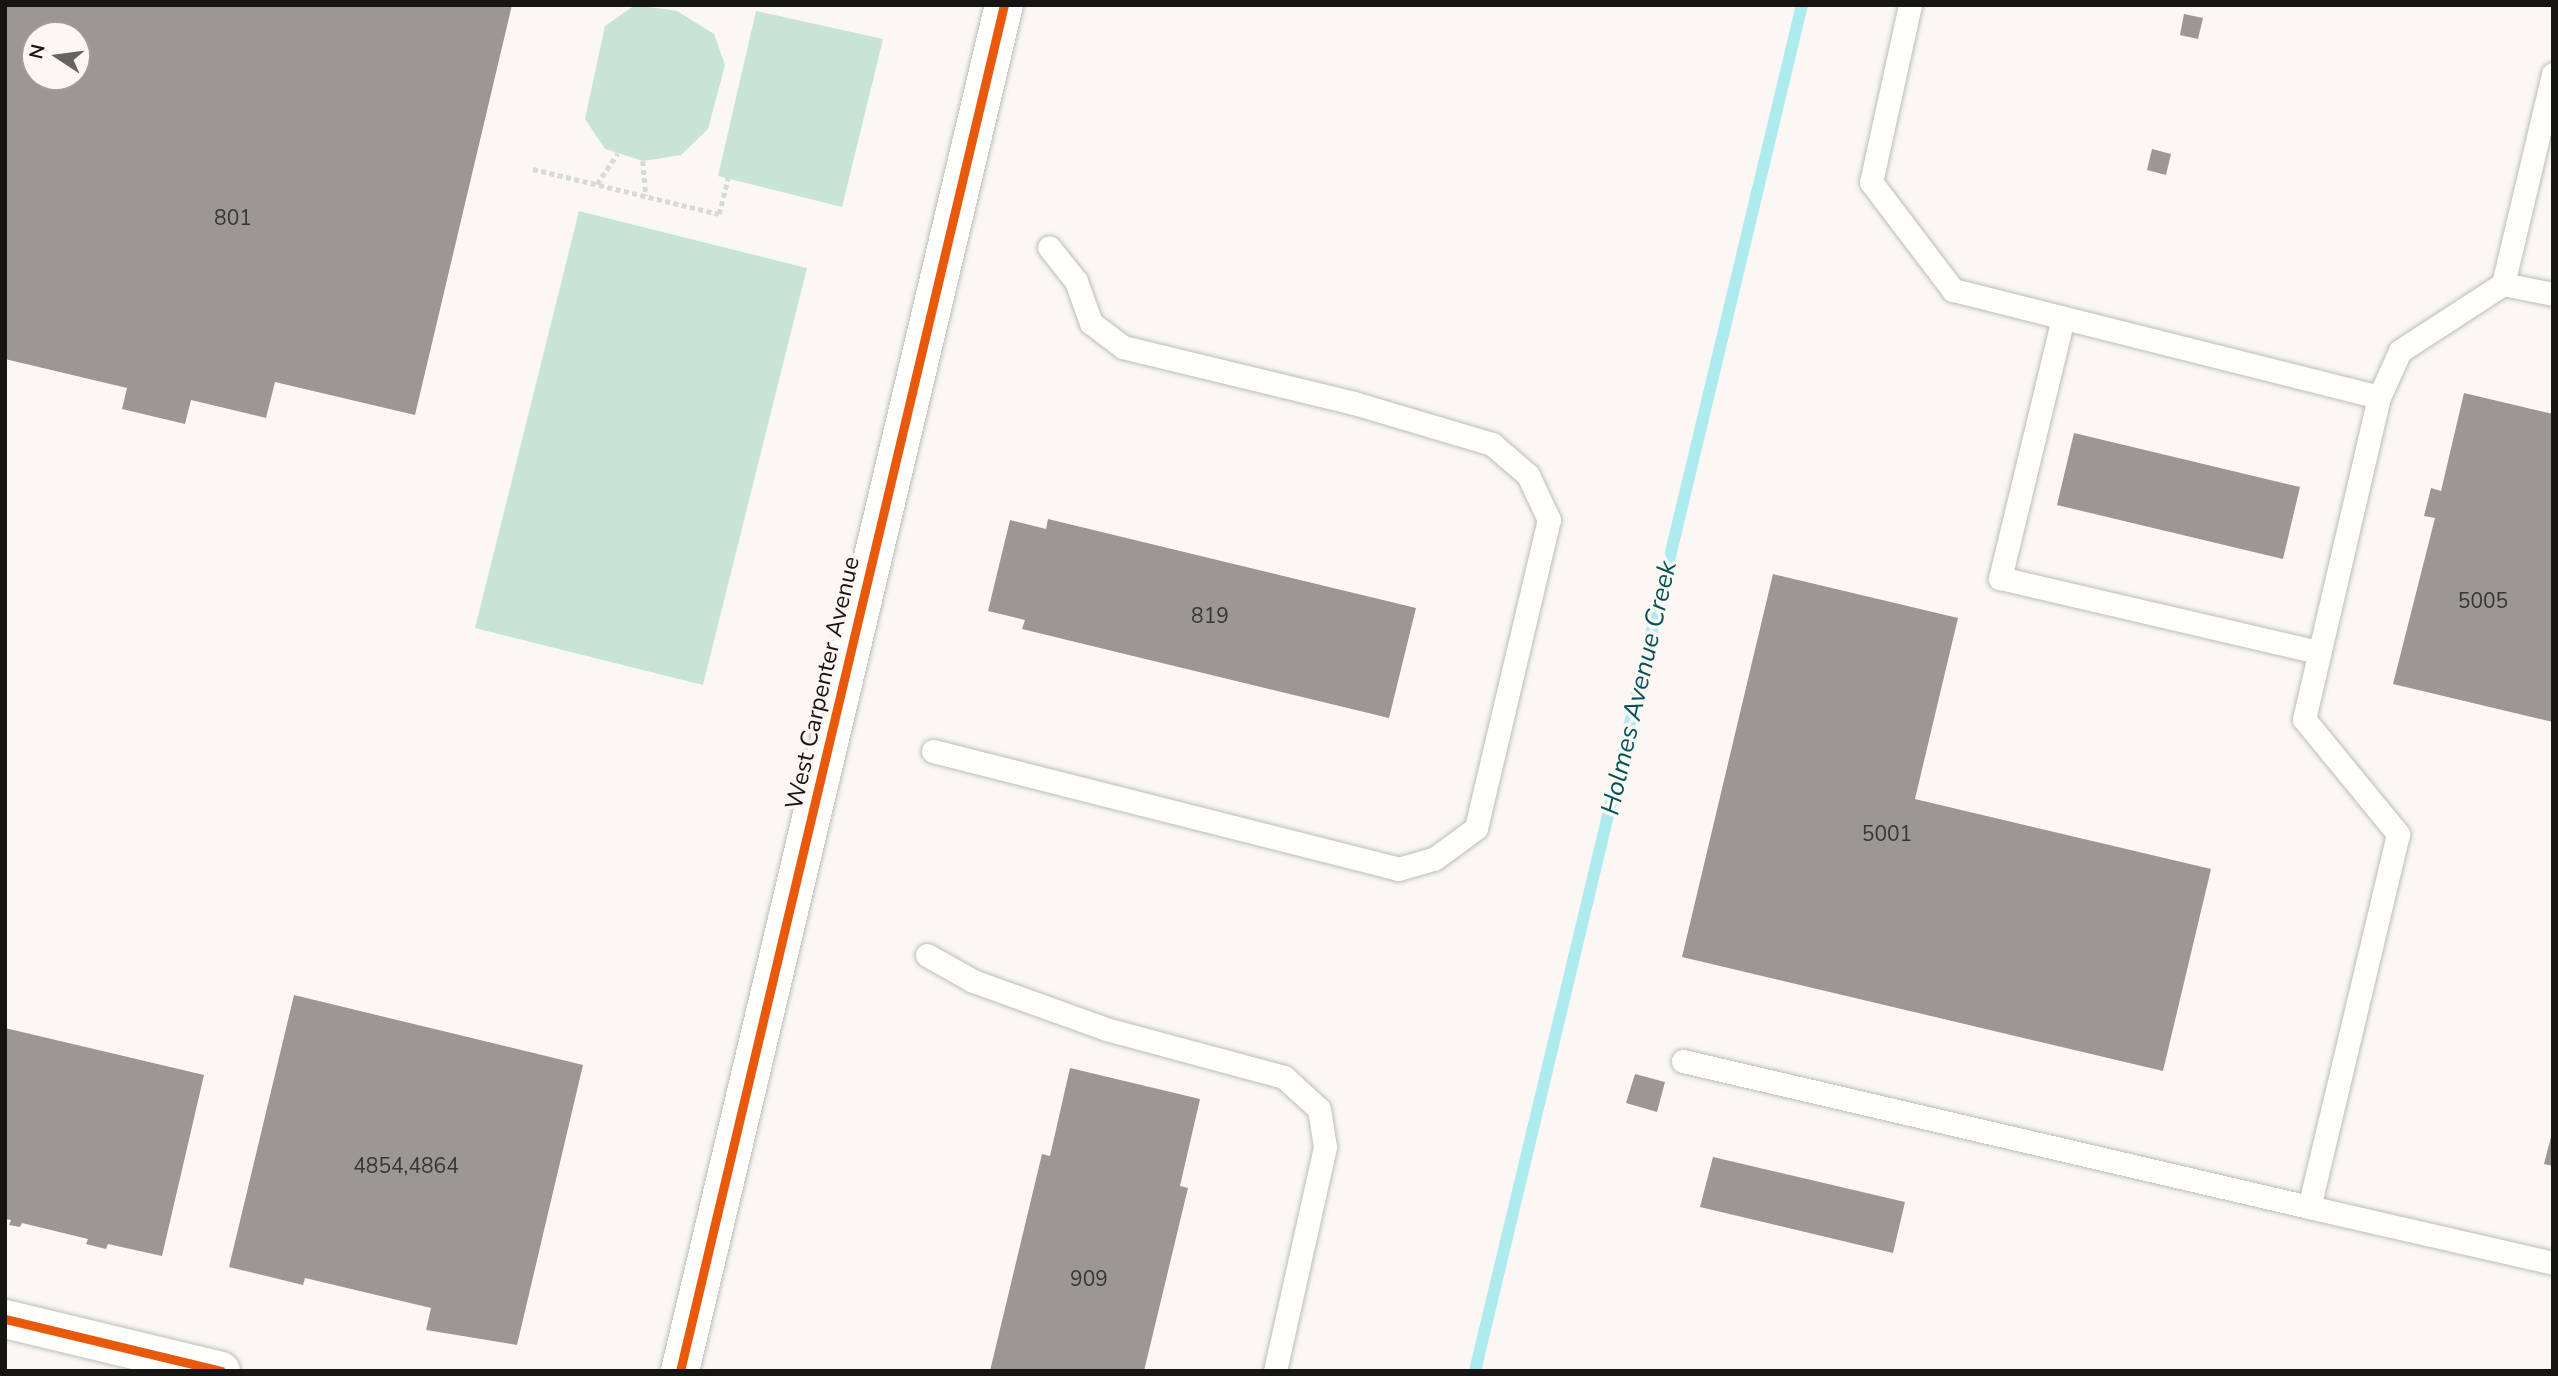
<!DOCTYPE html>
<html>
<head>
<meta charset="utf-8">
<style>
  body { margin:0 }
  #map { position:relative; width:2558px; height:1376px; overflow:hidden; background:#faf7f4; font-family:"Nunito Sans",sans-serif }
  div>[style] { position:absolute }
  .green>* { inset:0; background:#c8e4d4 }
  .stream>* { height:12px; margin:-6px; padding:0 6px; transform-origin:6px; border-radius:6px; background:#aeebef }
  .building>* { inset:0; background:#9a9796 }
  .path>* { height:4.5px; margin-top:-2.25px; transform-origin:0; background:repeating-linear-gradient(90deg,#dad8d8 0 5px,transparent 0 8.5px) }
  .roads { filter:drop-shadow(0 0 2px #bebcb9) drop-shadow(0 0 2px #bebcb9) }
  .lane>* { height:23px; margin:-11.5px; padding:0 11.5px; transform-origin:11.5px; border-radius:11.5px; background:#fefefd }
  .street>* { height:38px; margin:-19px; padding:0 19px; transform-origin:19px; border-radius:19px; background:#fefefd }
  .cycleway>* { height:9px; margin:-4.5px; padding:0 4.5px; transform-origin:4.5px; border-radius:4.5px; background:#e8590c }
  span { translate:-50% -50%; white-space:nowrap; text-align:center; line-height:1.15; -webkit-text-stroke:7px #fcf7f2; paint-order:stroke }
  .number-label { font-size:21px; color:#383634 }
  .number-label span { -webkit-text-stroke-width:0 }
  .street-label { font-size:24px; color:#171513 }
  .water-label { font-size:26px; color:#005459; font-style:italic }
  .frame { position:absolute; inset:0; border:7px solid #171513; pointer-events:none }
  .north { position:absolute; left:21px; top:21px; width:70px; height:70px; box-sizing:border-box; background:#fcf7f2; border:2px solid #a09d99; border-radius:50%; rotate:283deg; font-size:19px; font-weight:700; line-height:28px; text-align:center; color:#171513 }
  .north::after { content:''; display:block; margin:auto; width:24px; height:32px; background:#666462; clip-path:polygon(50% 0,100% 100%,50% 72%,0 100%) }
</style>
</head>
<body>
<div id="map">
  <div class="green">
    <div style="clip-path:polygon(635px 5px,677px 11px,714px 34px,725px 65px,708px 129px,681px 155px,643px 161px,605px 149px,585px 119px,605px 26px)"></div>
    <div style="clip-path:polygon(756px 11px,883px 39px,842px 207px,718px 176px)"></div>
    <div style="clip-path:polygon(579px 211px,807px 268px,703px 685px,475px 628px)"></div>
  </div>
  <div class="stream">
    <div style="left:1475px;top:1371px;width:1405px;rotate:-76.54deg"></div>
  </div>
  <div class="building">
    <div style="clip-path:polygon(evenodd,5px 5px,512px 5px,415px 415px,275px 382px,266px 418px,191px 400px,185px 424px,122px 409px,127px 388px,5px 359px,5px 5px,35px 35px,77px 35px,77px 77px,35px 77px,35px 35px)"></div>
    <div style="clip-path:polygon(2184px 14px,2203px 18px,2198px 39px,2180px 35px)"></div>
    <div style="clip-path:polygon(2152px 149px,2171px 154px,2166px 175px,2147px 170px)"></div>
    <div style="clip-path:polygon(2464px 393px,2553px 414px,2553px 722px,2393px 684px,2435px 518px,2424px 516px,2431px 488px,2441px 491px)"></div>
    <div style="clip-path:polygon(2074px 433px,2300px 487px,2283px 559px,2057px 505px)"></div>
    <div style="clip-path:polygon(1048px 519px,1416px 608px,1389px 718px,1022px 629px,1025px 620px,988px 611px,1010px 520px,1046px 529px)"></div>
    <div style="clip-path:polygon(1773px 574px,1958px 618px,1915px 799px,2211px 869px,2163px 1071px,1682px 957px)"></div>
    <div style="clip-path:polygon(294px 995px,583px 1065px,517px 1345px,426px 1330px,431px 1308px,305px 1278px,303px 1285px,229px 1267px)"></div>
    <div style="clip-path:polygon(5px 1028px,204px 1075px,162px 1256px,108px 1244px,106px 1249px,86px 1244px,88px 1239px,22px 1223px,20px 1227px,9px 1225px,11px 1220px,5px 1219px)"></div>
    <div style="clip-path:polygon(1070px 1068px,1200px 1099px,1180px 1186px,1188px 1188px,1144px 1371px,990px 1371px,1042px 1154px,1050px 1156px)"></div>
    <div style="clip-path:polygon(1635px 1074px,1665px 1082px,1657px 1112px,1626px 1103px)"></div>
    <div style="clip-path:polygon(2552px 1133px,2553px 1133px,2553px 1166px,2544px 1164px)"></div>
    <div style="clip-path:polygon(1713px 1157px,1905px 1202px,1893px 1253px,1700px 1207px)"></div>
  </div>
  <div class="path">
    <div style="left:643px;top:161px;width:35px;rotate:85deg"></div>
    <div style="left:533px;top:169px;width:191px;rotate:13.6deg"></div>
    <div style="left:719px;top:214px;width:37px;rotate:-76deg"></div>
    <div style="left:597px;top:184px;width:37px;rotate:-56deg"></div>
  </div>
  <div class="roads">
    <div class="lane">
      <div style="left:1910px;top:5px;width:181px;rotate:102.4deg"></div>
      <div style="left:1871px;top:182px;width:136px;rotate:52.8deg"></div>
      <div style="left:1953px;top:290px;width:439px;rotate:14.1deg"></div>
      <div style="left:2553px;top:74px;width:216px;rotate:103.4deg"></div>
      <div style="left:2503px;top:284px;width:123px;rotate:147deg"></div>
      <div style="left:2400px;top:351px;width:51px;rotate:114.5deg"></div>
      <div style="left:2379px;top:397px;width:331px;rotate:103.1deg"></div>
      <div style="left:2304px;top:719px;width:149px;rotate:50.7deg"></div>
      <div style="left:2398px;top:834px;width:383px;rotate:103.4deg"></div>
      <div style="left:2309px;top:1207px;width:250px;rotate:12.9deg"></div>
      <div style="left:2503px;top:284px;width:51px;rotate:11.3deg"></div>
      <div style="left:2063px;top:318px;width:268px;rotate:103.6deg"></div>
      <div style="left:2000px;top:578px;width:327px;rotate:13.1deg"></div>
      <div style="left:933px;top:751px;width:480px;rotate:14.2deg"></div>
      <div style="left:1398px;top:869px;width:37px;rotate:-16deg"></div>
      <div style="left:1434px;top:859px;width:52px;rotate:-36.4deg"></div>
      <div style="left:1476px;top:828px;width:317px;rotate:-76.7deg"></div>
      <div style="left:1549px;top:520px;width:50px;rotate:-115deg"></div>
      <div style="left:1528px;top:475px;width:48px;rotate:-139.3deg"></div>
      <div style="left:1492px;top:444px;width:144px;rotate:-163.5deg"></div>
      <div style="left:1354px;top:403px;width:238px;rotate:-166.4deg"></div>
      <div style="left:1123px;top:347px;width:40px;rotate:-143deg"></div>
      <div style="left:1091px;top:323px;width:45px;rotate:-109.7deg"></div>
      <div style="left:1076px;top:281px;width:43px;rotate:-128.5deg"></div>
      <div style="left:927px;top:955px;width:53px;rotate:29.5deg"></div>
      <div style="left:973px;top:981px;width:141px;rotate:19.8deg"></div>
      <div style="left:1106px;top:1029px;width:184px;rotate:15.1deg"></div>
      <div style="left:1284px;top:1077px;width:47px;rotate:42.4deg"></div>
      <div style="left:1319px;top:1109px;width:38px;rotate:81deg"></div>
      <div style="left:1325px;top:1147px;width:230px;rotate:102.6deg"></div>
      <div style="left:1683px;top:1061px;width:643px;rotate:13.13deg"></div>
    </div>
    <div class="street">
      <div style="left:5px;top:1319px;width:222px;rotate:13.5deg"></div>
      <div style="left:680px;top:1371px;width:1404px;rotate:-76.66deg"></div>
    </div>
  </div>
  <div class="cycleway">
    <div style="left:5px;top:1319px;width:222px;rotate:13.5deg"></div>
    <div style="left:680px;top:1371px;width:1404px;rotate:-76.66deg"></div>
  </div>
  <div class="number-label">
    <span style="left:233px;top:218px">801</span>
    <span style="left:2483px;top:601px">5005</span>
    <span style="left:1210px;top:616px">819</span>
    <span style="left:1887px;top:834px">5001</span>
    <span style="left:406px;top:1166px">4854,4864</span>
    <span style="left:1089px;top:1279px">909</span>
  </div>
  <div class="street-label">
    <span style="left:823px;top:683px;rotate:-77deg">West Carpenter Avenue</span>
  </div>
  <div class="water-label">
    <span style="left:1639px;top:688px;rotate:-77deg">Holmes Avenue Creek</span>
  </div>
  <div class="frame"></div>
  <div class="north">N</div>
</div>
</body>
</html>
